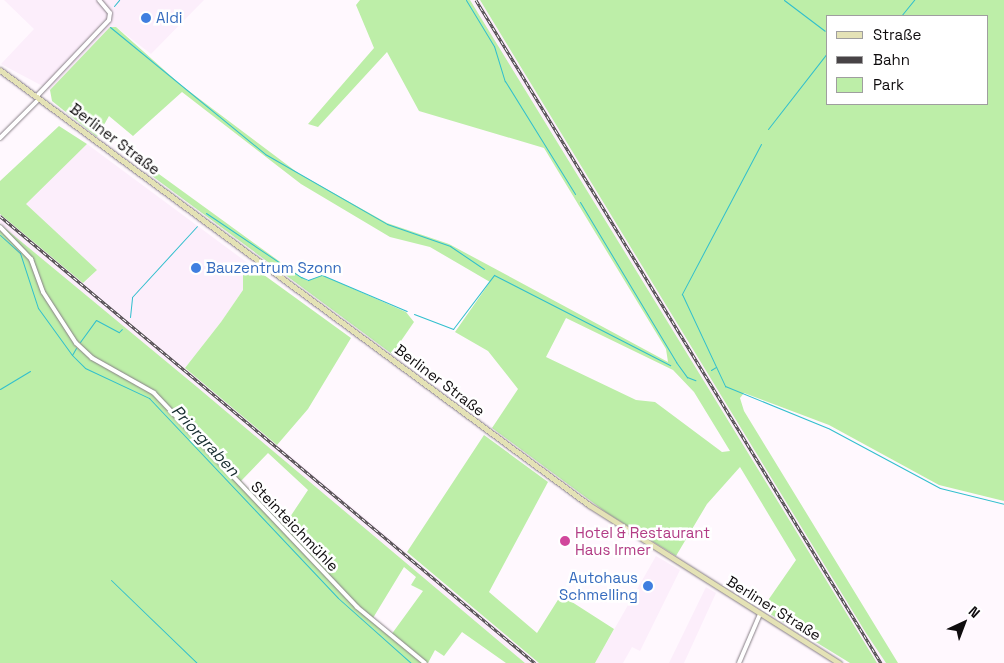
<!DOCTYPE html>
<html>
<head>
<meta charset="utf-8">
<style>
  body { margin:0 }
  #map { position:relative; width:1004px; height:663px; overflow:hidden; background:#fff8fe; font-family:"Space Grotesk",sans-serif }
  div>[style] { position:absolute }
  .built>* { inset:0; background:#fceefb }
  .green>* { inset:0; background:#bdeea8 }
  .stream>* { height:1px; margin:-0.5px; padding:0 0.5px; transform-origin:0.5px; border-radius:0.5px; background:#31bfcd }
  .roads { filter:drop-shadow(0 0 1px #867e85) drop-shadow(0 0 1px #867e85) }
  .minor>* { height:4px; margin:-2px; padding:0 2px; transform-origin:2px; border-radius:2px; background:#fff }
  .secondary>* { height:5px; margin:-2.5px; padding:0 2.5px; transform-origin:2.5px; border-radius:2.5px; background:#e4e2b6 }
  .rail>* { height:3px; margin-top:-1.5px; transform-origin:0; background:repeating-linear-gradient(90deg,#fff 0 4px,#474346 0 8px); box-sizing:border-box; border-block:1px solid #474346 }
  .dots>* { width:14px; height:14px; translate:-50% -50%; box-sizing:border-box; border:2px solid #fff; border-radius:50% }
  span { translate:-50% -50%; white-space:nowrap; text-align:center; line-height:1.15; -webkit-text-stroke:5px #fff; paint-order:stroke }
  .shop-label { font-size:15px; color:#366cbe }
  .left { translate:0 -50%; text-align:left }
  .right { translate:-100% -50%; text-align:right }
  .street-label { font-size:15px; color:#0f0c0e }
  .hotel-label { font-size:15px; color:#b23c85 }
  .water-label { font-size:16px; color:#172d30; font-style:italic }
  .legend { position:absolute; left:826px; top:15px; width:162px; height:90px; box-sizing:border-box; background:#fff; border:1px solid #9f9e9f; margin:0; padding:6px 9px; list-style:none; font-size:15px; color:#0f0c0e }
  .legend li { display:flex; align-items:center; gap:10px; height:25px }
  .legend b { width:25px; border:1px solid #9f9e9f }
  .north { position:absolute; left:939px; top:598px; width:50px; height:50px; -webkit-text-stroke:4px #fff; paint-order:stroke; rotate:43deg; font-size:14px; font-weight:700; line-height:20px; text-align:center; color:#0f0c0e }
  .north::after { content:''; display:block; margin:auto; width:18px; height:22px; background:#0f0c0e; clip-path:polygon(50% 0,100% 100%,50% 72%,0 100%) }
</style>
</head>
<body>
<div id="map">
  <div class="built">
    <div style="clip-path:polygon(4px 0,204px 0,151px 54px,116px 27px,50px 90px,1px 64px,34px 29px)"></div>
    <div style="clip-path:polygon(470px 0,480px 0,886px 663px,877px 663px,860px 636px)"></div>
    <div style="clip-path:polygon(87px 144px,253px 267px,243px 275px,243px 290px,221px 322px,185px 368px,539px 663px,525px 663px,0 224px,0 214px,84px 283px,97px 270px,25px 204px)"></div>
    <div style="clip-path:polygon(656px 556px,680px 570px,640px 651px,632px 647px,623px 663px,595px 663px)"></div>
    <div style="clip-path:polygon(706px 587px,716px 593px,684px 663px,669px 663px)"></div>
  </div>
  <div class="green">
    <div style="clip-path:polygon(evenodd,360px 0,470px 0,877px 663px,850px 663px,762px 609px,796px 560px,740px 467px,707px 504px,676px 556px,607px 513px,492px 428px,518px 389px,488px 351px,455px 332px,490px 282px,430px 247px,390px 237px,301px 184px,182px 92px,133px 136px,109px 116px,97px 137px,52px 101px,50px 90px,110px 27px,116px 27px,181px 85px,298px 173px,387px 223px,449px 244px,668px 362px,666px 349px,544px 148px,419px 111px,387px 52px,318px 127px,308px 124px,374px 48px,356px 5px,360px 0,566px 318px,673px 370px,694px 392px,730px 451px,722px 452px,655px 402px,636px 400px,546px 357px,566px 318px)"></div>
    <div style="clip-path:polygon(evenodd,480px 0,1004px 0,1004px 501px,939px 485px,829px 425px,744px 393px,740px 398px,744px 411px,898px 663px,886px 663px,866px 633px,480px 0,828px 16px,988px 16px,988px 104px,828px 104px,828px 16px)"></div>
    <div style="clip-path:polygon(59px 126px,87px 144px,26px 204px,97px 270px,83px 283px,0 214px,0 181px)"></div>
    <div style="clip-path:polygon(152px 169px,301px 277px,308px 281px,322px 275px,406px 312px,414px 322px,392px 354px,148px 173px)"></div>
    <div style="clip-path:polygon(evenodd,0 224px,197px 387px,525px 663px,506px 663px,462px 632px,444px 656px,435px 650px,428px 663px,0 663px,0 224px,268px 453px,308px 490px,284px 526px,241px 481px,268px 453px,0 224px,404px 567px,416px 577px,411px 585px,423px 591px,391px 635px,373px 618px,404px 567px)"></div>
    <div style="clip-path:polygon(253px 267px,351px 338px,308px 409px,277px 445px,185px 368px,221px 322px,243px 290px,243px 275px)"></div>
    <div style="clip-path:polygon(484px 435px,548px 482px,489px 592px,537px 633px,561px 595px,614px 629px,595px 663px,539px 663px,407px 552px)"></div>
  </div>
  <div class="stream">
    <div style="left:466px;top:0;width:54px;rotate:58.7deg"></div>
    <div style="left:494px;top:46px;width:37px;rotate:73deg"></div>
    <div style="left:505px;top:81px;width:133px;rotate:58.2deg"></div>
    <div style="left:784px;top:0;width:51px;rotate:37.1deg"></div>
    <div style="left:114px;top:6px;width:8px;rotate:-50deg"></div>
    <div style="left:901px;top:16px;width:21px;rotate:-51deg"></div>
    <div style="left:110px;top:27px;width:200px;rotate:39.3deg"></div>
    <div style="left:265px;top:154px;width:141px;rotate:29.8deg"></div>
    <div style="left:387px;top:224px;width:67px;rotate:19.2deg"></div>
    <div style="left:450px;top:246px;width:41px;rotate:34.1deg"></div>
    <div style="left:768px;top:129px;width:98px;rotate:-52.1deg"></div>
    <div style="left:761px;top:144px;width:170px;rotate:117.8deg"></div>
    <div style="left:682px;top:294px;width:102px;rotate:64.9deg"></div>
    <div style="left:725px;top:386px;width:111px;rotate:22.2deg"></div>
    <div style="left:828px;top:428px;width:127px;rotate:28.2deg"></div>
    <div style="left:940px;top:488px;width:66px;rotate:14deg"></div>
    <div style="left:580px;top:202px;width:187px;rotate:59deg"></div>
    <div style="left:676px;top:362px;width:19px;rotate:54deg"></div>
    <div style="left:687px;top:377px;width:9px;rotate:21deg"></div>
    <div style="left:206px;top:213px;width:115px;rotate:34deg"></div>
    <div style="left:301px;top:277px;width:8px;rotate:23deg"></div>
    <div style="left:308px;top:280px;width:15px;rotate:-20deg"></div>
    <div style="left:322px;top:275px;width:92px;rotate:23deg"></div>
    <div style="left:0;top:235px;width:27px;rotate:42deg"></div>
    <div style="left:20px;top:253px;width:58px;rotate:71.9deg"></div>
    <div style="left:38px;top:308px;width:58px;rotate:54.1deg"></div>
    <div style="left:72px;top:355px;width:18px;rotate:45deg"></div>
    <div style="left:85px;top:368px;width:71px;rotate:25.1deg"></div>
    <div style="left:149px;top:398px;width:275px;rotate:46.6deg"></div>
    <div style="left:338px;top:598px;width:98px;rotate:41.7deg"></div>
    <div style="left:414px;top:314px;width:42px;rotate:21deg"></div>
    <div style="left:453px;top:329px;width:68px;rotate:-52.8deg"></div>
    <div style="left:494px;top:275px;width:198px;rotate:27.1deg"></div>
    <div style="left:130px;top:317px;width:20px;rotate:-84deg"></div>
    <div style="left:132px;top:297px;width:96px;rotate:-47.5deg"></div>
    <div style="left:80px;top:342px;width:27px;rotate:-54deg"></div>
    <div style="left:96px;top:320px;width:26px;rotate:28deg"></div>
    <div style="left:119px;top:332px;width:4px;rotate:-45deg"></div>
    <div style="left:72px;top:355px;width:8px;rotate:-60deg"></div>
    <div style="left:711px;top:370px;width:6px;rotate:-31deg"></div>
    <div style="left:0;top:389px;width:35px;rotate:-31deg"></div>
    <div style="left:111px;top:580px;width:120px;rotate:44deg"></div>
  </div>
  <div class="roads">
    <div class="minor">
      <div style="left:36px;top:97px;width:106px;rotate:-46.5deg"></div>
      <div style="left:109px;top:20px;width:7px;rotate:-82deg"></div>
      <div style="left:110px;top:13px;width:17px;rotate:-130deg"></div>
      <div style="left:0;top:138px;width:55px;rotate:-45deg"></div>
      <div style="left:0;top:227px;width:45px;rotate:45.9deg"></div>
      <div style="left:31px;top:259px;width:35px;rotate:70deg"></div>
      <div style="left:43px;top:292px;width:61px;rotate:57.1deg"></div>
      <div style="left:76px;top:343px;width:22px;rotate:43deg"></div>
      <div style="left:92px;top:358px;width:71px;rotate:29.4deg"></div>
      <div style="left:154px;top:393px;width:295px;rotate:46.5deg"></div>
      <div style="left:357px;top:607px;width:88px;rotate:39.5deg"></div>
      <div style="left:739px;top:663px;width:53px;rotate:-66.8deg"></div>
    </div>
    <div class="secondary">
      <div style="left:0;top:70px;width:732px;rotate:36.45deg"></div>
      <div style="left:589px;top:505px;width:296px;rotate:32.3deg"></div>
    </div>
  </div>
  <div class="rail">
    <div style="left:476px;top:0;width:777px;rotate:58.58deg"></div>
    <div style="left:0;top:216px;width:697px;rotate:39.88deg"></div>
  </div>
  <div class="dots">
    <div style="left:146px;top:18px;background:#3f7fe0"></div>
    <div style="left:196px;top:268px;background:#3f7fe0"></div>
    <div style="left:565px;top:541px;background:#d1479c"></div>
    <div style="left:648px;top:586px;background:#3f7fe0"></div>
  </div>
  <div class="shop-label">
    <span class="left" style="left:156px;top:18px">Aldi</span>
    <span class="left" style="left:206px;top:268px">Bauzentrum Szonn</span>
    <span class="right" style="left:638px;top:586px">Autohaus<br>Schmelling</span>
  </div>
  <div class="street-label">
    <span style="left:115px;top:139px;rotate:37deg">Berliner Straße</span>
    <span style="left:440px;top:380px;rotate:37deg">Berliner Straße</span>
    <span style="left:295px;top:526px;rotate:46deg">Steinteichmühle</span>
    <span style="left:774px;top:608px;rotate:32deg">Berliner Straße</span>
  </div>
  <div class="hotel-label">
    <span class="left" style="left:575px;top:541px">Hotel &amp; Restaurant<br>Haus Irmer</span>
  </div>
  <div class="water-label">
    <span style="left:205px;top:441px;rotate:47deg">Priorgraben</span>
  </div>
  <ul class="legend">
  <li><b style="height:6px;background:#e4e2b6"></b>Straße</li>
  <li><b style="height:6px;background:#474346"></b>Bahn</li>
  <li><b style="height:14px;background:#bdeea8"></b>Park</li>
  </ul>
  <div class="north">N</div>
</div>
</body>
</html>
